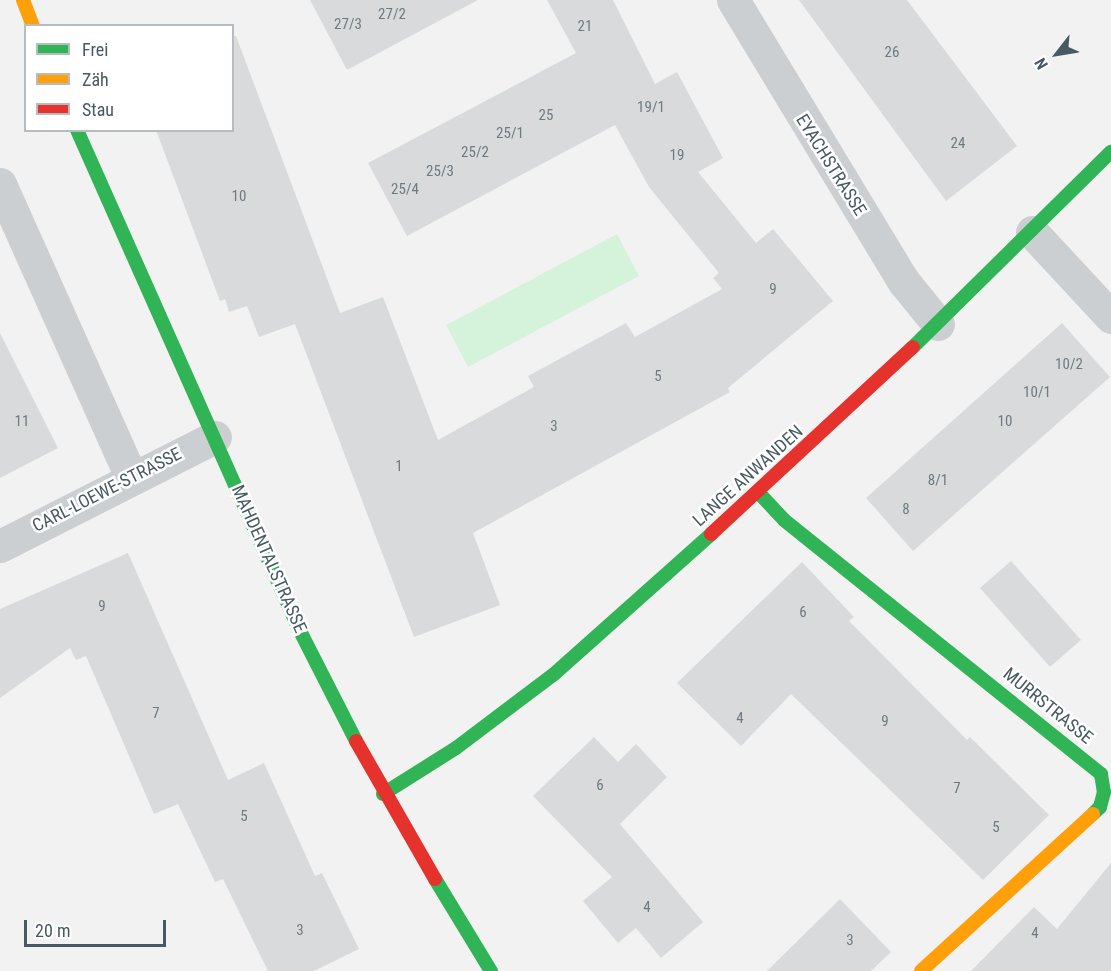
<!DOCTYPE html>
<html>
<head>
<meta charset="utf-8">
<style>
  body { margin:0 }
  #map { position:relative; width:1111px; height:971px; overflow:hidden; background:#f3f2f2; font-family:"Roboto Condensed",sans-serif }
  div>[style] { position:absolute }
  .green>* { inset:0; background:#d5f3da }
  .building>* { inset:0; background:#d9dadb }
  .street>* { height:33px; margin:-16.5px; padding:0 16.5px; transform-origin:16.5px; border-radius:16.5px; background:#cbcfd2 }
  .fast>* { height:14px; margin:-7px; padding:0 7px; transform-origin:7px; border-radius:7px; background:#30b455 }
  .slow>* { height:14px; margin:-7px; padding:0 7px; transform-origin:7px; border-radius:7px; background:#ff9f0a }
  .jam>* { height:14px; margin:-7px; padding:0 7px; transform-origin:7px; border-radius:7px; background:#e5322d }
  span { translate:-50% -50%; white-space:nowrap; text-align:center; line-height:1.15; -webkit-text-stroke:5px #fff; paint-order:stroke }
  .number-label { font-size:15px; color:#6d7b81 }
  .number-label span { -webkit-text-stroke-width:0 }
  .street-label { font-size:18px; color:#475a61 }
  .legend { position:absolute; left:24px; top:24px; width:210px; height:108px; box-sizing:border-box; background:#fff; border:2px solid #b5bdc0; margin:0; padding:8px 10px; list-style:none; font-size:18px; color:#475a61 }
  .legend li { display:flex; align-items:center; gap:12px; height:30px }
  .legend b { width:30px; border:2px solid #b5bdc0 }
  .north { position:absolute; left:1027px; top:24px; width:60px; height:60px; -webkit-text-stroke:4px #fff; paint-order:stroke; rotate:239deg; font-size:16px; font-weight:700; line-height:24px; text-align:center; color:#475a61 }
  .north::after { content:''; display:block; margin:auto; width:21px; height:27px; background:#475a61; clip-path:polygon(50% 0,100% 100%,50% 72%,0 100%) }
  .scale { position:absolute; left:24px; top:920px; width:142px; height:27px; box-sizing:border-box; border:3px solid #475a61; border-top:0; padding-left:8px; font-size:18px; line-height:21px; white-space:nowrap; color:#475a61; -webkit-text-stroke:4px #fff; paint-order:stroke }
</style>
</head>
<body>
<div id="map">
  <div class="green">
    <div style="clip-path:polygon(617px 234px,639px 276px,468px 367px,446px 325px)"></div>
  </div>
  <div class="building">
    <div style="clip-path:polygon(310px 0,478px 0,347px 70px)"></div>
    <div style="clip-path:polygon(547px 0,613px 0,655px 84px,677px 72px,723px 158px,698px 172px,756px 243px,773px 229px,833px 301px,728px 388px,730px 392px,473px 533px,500px 605px,414px 637px,295px 324px,259px 337px,247px 306px,229px 312px,225px 299px,220px 301px,156px 130px,232px 130px,232px 36px,236px 36px,340px 313px,383px 297px,438px 440px,534px 387px,528px 376px,626px 323px,635px 337px,722px 289px,713px 278px,719px 273px,649px 187px,615px 125px,407px 236px,368px 163px,576px 53px)"></div>
    <div style="clip-path:polygon(799px 0,907px 0,1017px 146px,946px 201px)"></div>
    <div style="clip-path:polygon(1062px 323px,1110px 377px,913px 551px,866px 498px)"></div>
    <div style="clip-path:polygon(0 333px,58px 448px,0 478px)"></div>
    <div style="clip-path:polygon(128px 553px,228px 780px,264px 763px,315px 876px,322px 873px,359px 949px,314px 971px,268px 971px,223px 879px,215px 882px,178px 804px,154px 814px,86px 656px,76px 660px,70px 648px,0 698px,0 609px)"></div>
    <div style="clip-path:polygon(1011px 561px,1081px 640px,1050px 667px,980px 588px)"></div>
    <div style="clip-path:polygon(802px 562px,854px 617px,849px 621px,967px 740px,970px 737px,1049px 815px,983px 880px,791px 694px,741px 746px,677px 683px)"></div>
    <div style="clip-path:polygon(594px 737px,618px 762px,636px 744px,667px 777px,620px 824px,703px 922px,661px 958px,636px 928px,618px 943px,583px 901px,612px 877px,533px 796px)"></div>
    <div style="clip-path:polygon(1111px 863px,1111px 971px,971px 971px,1034px 907px,1057px 929px)"></div>
    <div style="clip-path:polygon(840px 899px,891px 952px,871px 971px,767px 971px)"></div>
  </div>
  <div class="street">
    <div style="left:733px;top:0;width:330px;rotate:58.8deg"></div>
    <div style="left:904px;top:282px;width:54px;rotate:51deg"></div>
    <div style="left:0;top:184px;width:321px;rotate:65.9deg"></div>
    <div style="left:1032px;top:232px;width:116px;rotate:47.1deg"></div>
    <div style="left:0;top:546px;width:241px;rotate:-26.9deg"></div>
  </div>
  <div class="fast">
    <div style="left:77px;top:130px;width:546px;rotate:66.02deg"></div>
    <div style="left:299px;top:629px;width:126px;rotate:63deg"></div>
    <div style="left:913px;top:347px;width:278px;rotate:-44.6deg"></div>
    <div style="left:758px;top:492px;width:38px;rotate:47deg"></div>
    <div style="left:784px;top:520px;width:406px;rotate:38.7deg"></div>
    <div style="left:1101px;top:774px;width:18px;rotate:81deg"></div>
    <div style="left:1104px;top:792px;width:16px;rotate:105deg"></div>
    <div style="left:1100px;top:807px;width:10px;rotate:135deg"></div>
    <div style="left:383px;top:794px;width:86px;rotate:-32.2deg"></div>
    <div style="left:456px;top:748px;width:121px;rotate:-37deg"></div>
    <div style="left:553px;top:675px;width:212px;rotate:-41.7deg"></div>
    <div style="left:435px;top:879px;width:108px;rotate:58.7deg"></div>
  </div>
  <div class="slow">
    <div style="left:23px;top:0;width:28px;rotate:69deg"></div>
    <div style="left:921px;top:971px;width:233px;rotate:-42.4deg"></div>
  </div>
  <div class="jam">
    <div style="left:711px;top:534px;width:275px;rotate:-42.8deg"></div>
    <div style="left:356px;top:741px;width:159px;rotate:60.2deg"></div>
  </div>
  <div class="number-label">
    <span style="left:392px;top:15px">27/2</span>
    <span style="left:348px;top:25px">27/3</span>
    <span style="left:585px;top:27px">21</span>
    <span style="left:892px;top:53px">26</span>
    <span style="left:651px;top:108px">19/1</span>
    <span style="left:546px;top:116px">25</span>
    <span style="left:510px;top:134px">25/1</span>
    <span style="left:958px;top:144px">24</span>
    <span style="left:475px;top:153px">25/2</span>
    <span style="left:677px;top:156px">19</span>
    <span style="left:440px;top:172px">25/3</span>
    <span style="left:405px;top:190px">25/4</span>
    <span style="left:239px;top:197px">10</span>
    <span style="left:773px;top:290px">9</span>
    <span style="left:1069px;top:365px">10/2</span>
    <span style="left:658px;top:377px">5</span>
    <span style="left:1037px;top:393px">10/1</span>
    <span style="left:22px;top:422px">11</span>
    <span style="left:1005px;top:422px">10</span>
    <span style="left:554px;top:427px">3</span>
    <span style="left:399px;top:467px">1</span>
    <span style="left:938px;top:481px">8/1</span>
    <span style="left:906px;top:510px">8</span>
    <span style="left:102px;top:607px">9</span>
    <span style="left:803px;top:613px">6</span>
    <span style="left:156px;top:714px">7</span>
    <span style="left:740px;top:719px">4</span>
    <span style="left:885px;top:722px">9</span>
    <span style="left:600px;top:786px">6</span>
    <span style="left:957px;top:789px">7</span>
    <span style="left:244px;top:817px">5</span>
    <span style="left:996px;top:828px">5</span>
    <span style="left:647px;top:908px">4</span>
    <span style="left:300px;top:931px">3</span>
    <span style="left:1035px;top:934px">4</span>
    <span style="left:850px;top:941px">3</span>
  </div>
  <div class="street-label">
    <span style="left:831px;top:165px;rotate:58deg">EYACHSTRASSE</span>
    <span style="left:748px;top:476px;rotate:-42deg">LANGE ANWANDEN</span>
    <span style="left:107px;top:490px;rotate:-27deg">CARL-LOEWE-STRASSE</span>
    <span style="left:269px;top:559px;rotate:66deg">MAHDENTALSTRASSE</span>
    <span style="left:1048px;top:706px;rotate:39deg">MURRSTRASSE</span>
  </div>
  <ul class="legend">
  <li><b style="height:8px;background:#30b455"></b>Frei</li>
  <li><b style="height:8px;background:#ff9f0a"></b>Zäh</li>
  <li><b style="height:8px;background:#e5322d"></b>Stau</li>
  </ul>
  <div class="north">N</div>
  <div class="scale">20 m</div>
</div>
</body>
</html>
